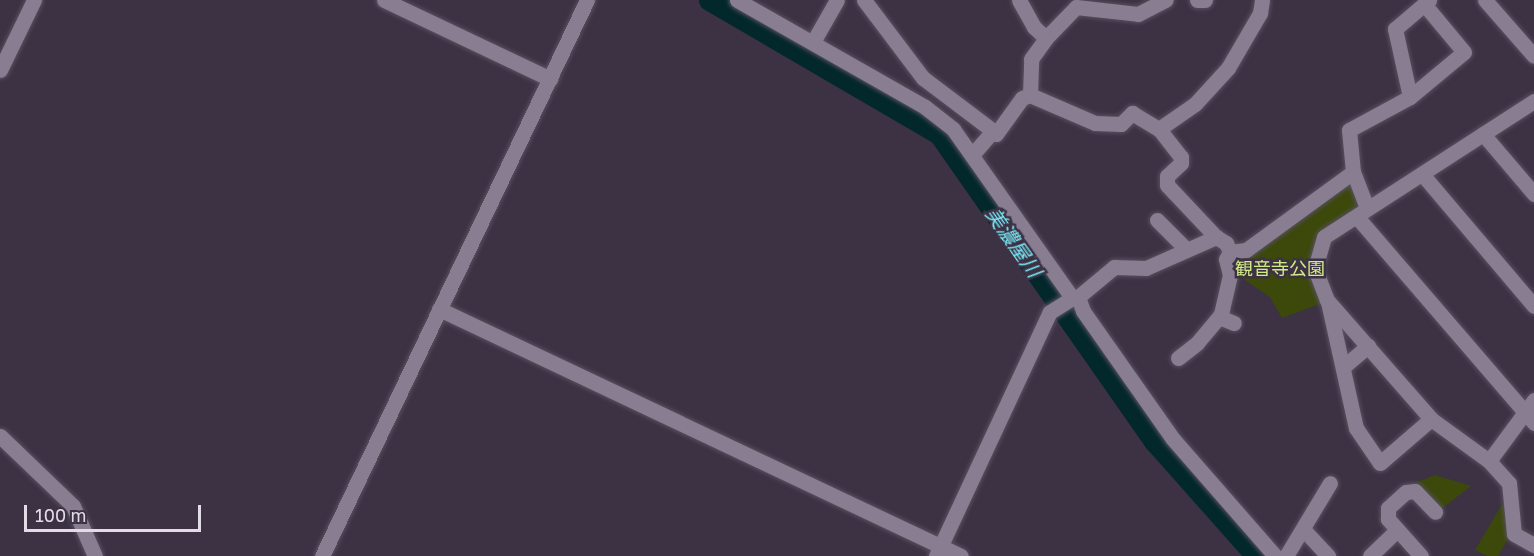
<!DOCTYPE html>
<html>
<head>
<meta charset="utf-8">
<style>
  body { margin:0 }
  #map { position:relative; width:1534px; height:556px; overflow:hidden; background:#3c3244; font-family:"Golos Text","Noto Sans JP",sans-serif }
  div>[style] { position:absolute }
  .green>* { inset:0; background:#3c490b }
  .river>* { height:21px; margin:-10.5px; padding:0 10.5px; transform-origin:10.5px; border-radius:10.5px; background:#03282c }
  .roads { filter:drop-shadow(0 0 2px #58505f) drop-shadow(0 0 2px #58505f) }
  .minor>* { height:15px; margin:-7.5px; padding:0 7.5px; transform-origin:7.5px; border-radius:7.5px; background:#887d91 }
  span { translate:-50% -50%; white-space:nowrap; text-align:center; line-height:1.15; -webkit-text-stroke:5px #3c3244; paint-order:stroke }
  .park-label { font-size:18px; color:#d1eb84 }
  .water-label { font-size:20px; color:#79ecf9; font-style:italic }
  .scale { position:absolute; left:24px; top:505px; width:177px; height:27px; box-sizing:border-box; border:3px solid #e2dce7; border-top:0; padding-left:8px; font-size:18px; line-height:21px; white-space:nowrap; color:#e2dce7; -webkit-text-stroke:4px #3c3244; paint-order:stroke }
</style>
</head>
<body>
<div id="map">
  <div class="green">
    <div style="clip-path:polygon(1345px 183px,1353px 186px,1358px 202px,1356px 212px,1321px 233px,1322px 303px,1282px 318px,1270px 297px,1242px 278px,1233px 277px,1230px 260px)"></div>
    <div style="clip-path:polygon(1435px 475px,1471px 486px,1440px 510px,1415px 483px)"></div>
    <div style="clip-path:polygon(1504px 501px,1509px 537px,1498px 556px,1488px 556px,1475px 550px)"></div>
  </div>
  <div class="river">
    <div style="left:709px;top:0;width:266px;rotate:30.2deg"></div>
    <div style="left:939px;top:134px;width:375px;rotate:55deg"></div>
    <div style="left:1154px;top:441px;width:154px;rotate:48.4deg"></div>
  </div>
  <div class="roads">
    <div class="minor">
      <div style="left:384px;top:0;width:184px;rotate:25.4deg"></div>
      <div style="left:737px;top:0;width:216px;rotate:29.6deg"></div>
      <div style="left:925px;top:107px;width:36px;rotate:38deg"></div>
      <div style="left:953px;top:129px;width:207px;rotate:54.8deg"></div>
      <div style="left:1072px;top:298px;width:6px;rotate:-9deg"></div>
      <div style="left:1078px;top:297px;width:15px;rotate:70deg"></div>
      <div style="left:1083px;top:311px;width:156px;rotate:54.9deg"></div>
      <div style="left:1173px;top:439px;width:155px;rotate:48.9deg"></div>
      <div style="left:864px;top:0;width:98px;rotate:52.9deg"></div>
      <div style="left:923px;top:78px;width:88px;rotate:37.1deg"></div>
      <div style="left:1019px;top:0;width:31px;rotate:61deg"></div>
      <div style="left:1034px;top:27px;width:16px;rotate:43deg"></div>
      <div style="left:1046px;top:38px;width:43px;rotate:-45.9deg"></div>
      <div style="left:1076px;top:7px;width:62px;rotate:6.4deg"></div>
      <div style="left:1138px;top:14px;width:31px;rotate:-27deg"></div>
      <div style="left:1197px;top:0;width:8px"></div>
      <div style="left:1485px;top:0;width:74px;rotate:48.8deg"></div>
      <div style="left:813px;top:42px;width:48px;rotate:-60.3deg"></div>
      <div style="left:0;top:70px;width:78px;rotate:-64.1deg"></div>
      <div style="left:1030px;top:95px;width:71px;rotate:23.3deg"></div>
      <div style="left:1095px;top:123px;width:26px;rotate:2deg"></div>
      <div style="left:1121px;top:124px;width:16px;rotate:-45deg"></div>
      <div style="left:1132px;top:113px;width:31px;rotate:31deg"></div>
      <div style="left:1159px;top:129px;width:44px;rotate:-34.8deg"></div>
      <div style="left:1195px;top:104px;width:49px;rotate:-47.5deg"></div>
      <div style="left:1228px;top:68px;width:64px;rotate:-59.8deg"></div>
      <div style="left:1260px;top:13px;width:13px;rotate:-81deg"></div>
      <div style="left:1410px;top:97px;width:70px;rotate:-102.4deg"></div>
      <div style="left:1395px;top:29px;width:45px;rotate:-40.5deg"></div>
      <div style="left:1534px;top:101px;width:250px;rotate:147.1deg"></div>
      <div style="left:1324px;top:237px;width:33px;rotate:106deg"></div>
      <div style="left:1315px;top:269px;width:33px;rotate:69deg"></div>
      <div style="left:1327px;top:300px;width:158px;rotate:48.8deg"></div>
      <div style="left:1431px;top:419px;width:72px;rotate:35.9deg"></div>
      <div style="left:1489px;top:461px;width:30px;rotate:48deg"></div>
      <div style="left:1509px;top:483px;width:51px;rotate:84.4deg"></div>
      <div style="left:1514px;top:534px;width:23px;rotate:29deg"></div>
      <div style="left:1159px;top:129px;width:36px;rotate:52deg"></div>
      <div style="left:1181px;top:157px;width:6px;rotate:90deg"></div>
      <div style="left:1181px;top:163px;width:19px;rotate:137deg"></div>
      <div style="left:1167px;top:176px;width:9px;rotate:90deg"></div>
      <div style="left:1167px;top:185px;width:71px;rotate:46.7deg"></div>
      <div style="left:1483px;top:134px;width:79px;rotate:49.6deg"></div>
      <div style="left:972px;top:155px;width:32px;rotate:-49deg"></div>
      <div style="left:993px;top:131px;width:4px;rotate:45deg"></div>
      <div style="left:996px;top:134px;width:44px;rotate:-54.2deg"></div>
      <div style="left:1022px;top:98px;width:9px;rotate:-21deg"></div>
      <div style="left:1030px;top:95px;width:36px;rotate:-88deg"></div>
      <div style="left:1031px;top:59px;width:26px;rotate:-54deg"></div>
      <div style="left:1422px;top:174px;width:173px;rotate:49.7deg"></div>
      <div style="left:1367px;top:208px;width:39px;rotate:-111deg"></div>
      <div style="left:1353px;top:172px;width:42px;rotate:-95.4deg"></div>
      <div style="left:1349px;top:130px;width:69px;rotate:-28.4deg"></div>
      <div style="left:1410px;top:97px;width:70px;rotate:-39.8deg"></div>
      <div style="left:1464px;top:52px;width:62px;rotate:-129.8deg"></div>
      <div style="left:1357px;top:217px;width:272px;rotate:49.3deg"></div>
      <div style="left:1157px;top:220px;width:41px;rotate:45deg"></div>
      <div style="left:1078px;top:297px;width:47px;rotate:-39.8deg"></div>
      <div style="left:1114px;top:267px;width:32px;rotate:2deg"></div>
      <div style="left:1146px;top:268px;width:77px;rotate:-23.9deg"></div>
      <div style="left:1216px;top:237px;width:12px;rotate:31deg"></div>
      <div style="left:1226px;top:243px;width:10px;rotate:66deg"></div>
      <div style="left:1230px;top:252px;width:16px;rotate:-7deg"></div>
      <div style="left:1246px;top:250px;width:132px;rotate:-36.1deg"></div>
      <div style="left:1328px;top:302px;width:129px;rotate:77.5deg"></div>
      <div style="left:1356px;top:428px;width:42px;rotate:55.6deg"></div>
      <div style="left:1380px;top:463px;width:67px;rotate:-40.8deg"></div>
      <div style="left:439px;top:309px;width:577px;rotate:25.32deg"></div>
      <div style="left:1219px;top:317px;width:16px;rotate:22deg"></div>
      <div style="left:1178px;top:358px;width:24px;rotate:-38deg"></div>
      <div style="left:1197px;top:343px;width:38px;rotate:-50deg"></div>
      <div style="left:1221px;top:314px;width:40px;rotate:-77deg"></div>
      <div style="left:1230px;top:275px;width:16px;rotate:-104deg"></div>
      <div style="left:1226px;top:259px;width:8px;rotate:-60deg"></div>
      <div style="left:1343px;top:367px;width:33px;rotate:-40deg"></div>
      <div style="left:0;top:436px;width:101px;rotate:43.8deg"></div>
      <div style="left:73px;top:506px;width:55px;rotate:66.3deg"></div>
      <div style="left:1489px;top:461px;width:76px;rotate:-53.6deg"></div>
      <div style="left:1303px;top:529px;width:37px;rotate:47deg"></div>
      <div style="left:322px;top:556px;width:616px;rotate:-64.52deg"></div>
      <div style="left:936px;top:556px;width:269px;rotate:-65deg"></div>
      <div style="left:1050px;top:312px;width:26px;rotate:-32deg"></div>
      <div style="left:1286px;top:556px;width:85px;rotate:-58.9deg"></div>
      <div style="left:1370px;top:556px;width:37px;rotate:-44deg"></div>
      <div style="left:1421px;top:556px;width:50px;rotate:-131.7deg"></div>
      <div style="left:1388px;top:519px;width:11px;rotate:-90deg"></div>
      <div style="left:1388px;top:508px;width:24px;rotate:-42deg"></div>
      <div style="left:1406px;top:492px;width:9px;rotate:-6deg"></div>
      <div style="left:1415px;top:491px;width:29px;rotate:46deg"></div>
    </div>
  </div>
  <div class="park-label">
    <span style="left:1280px;top:268px">観音寺公園</span>
  </div>
  <div class="water-label">
    <span style="left:1014px;top:242px;rotate:55deg">美濃屋川</span>
  </div>
  <div class="scale">100 m</div>
</div>
</body>
</html>
